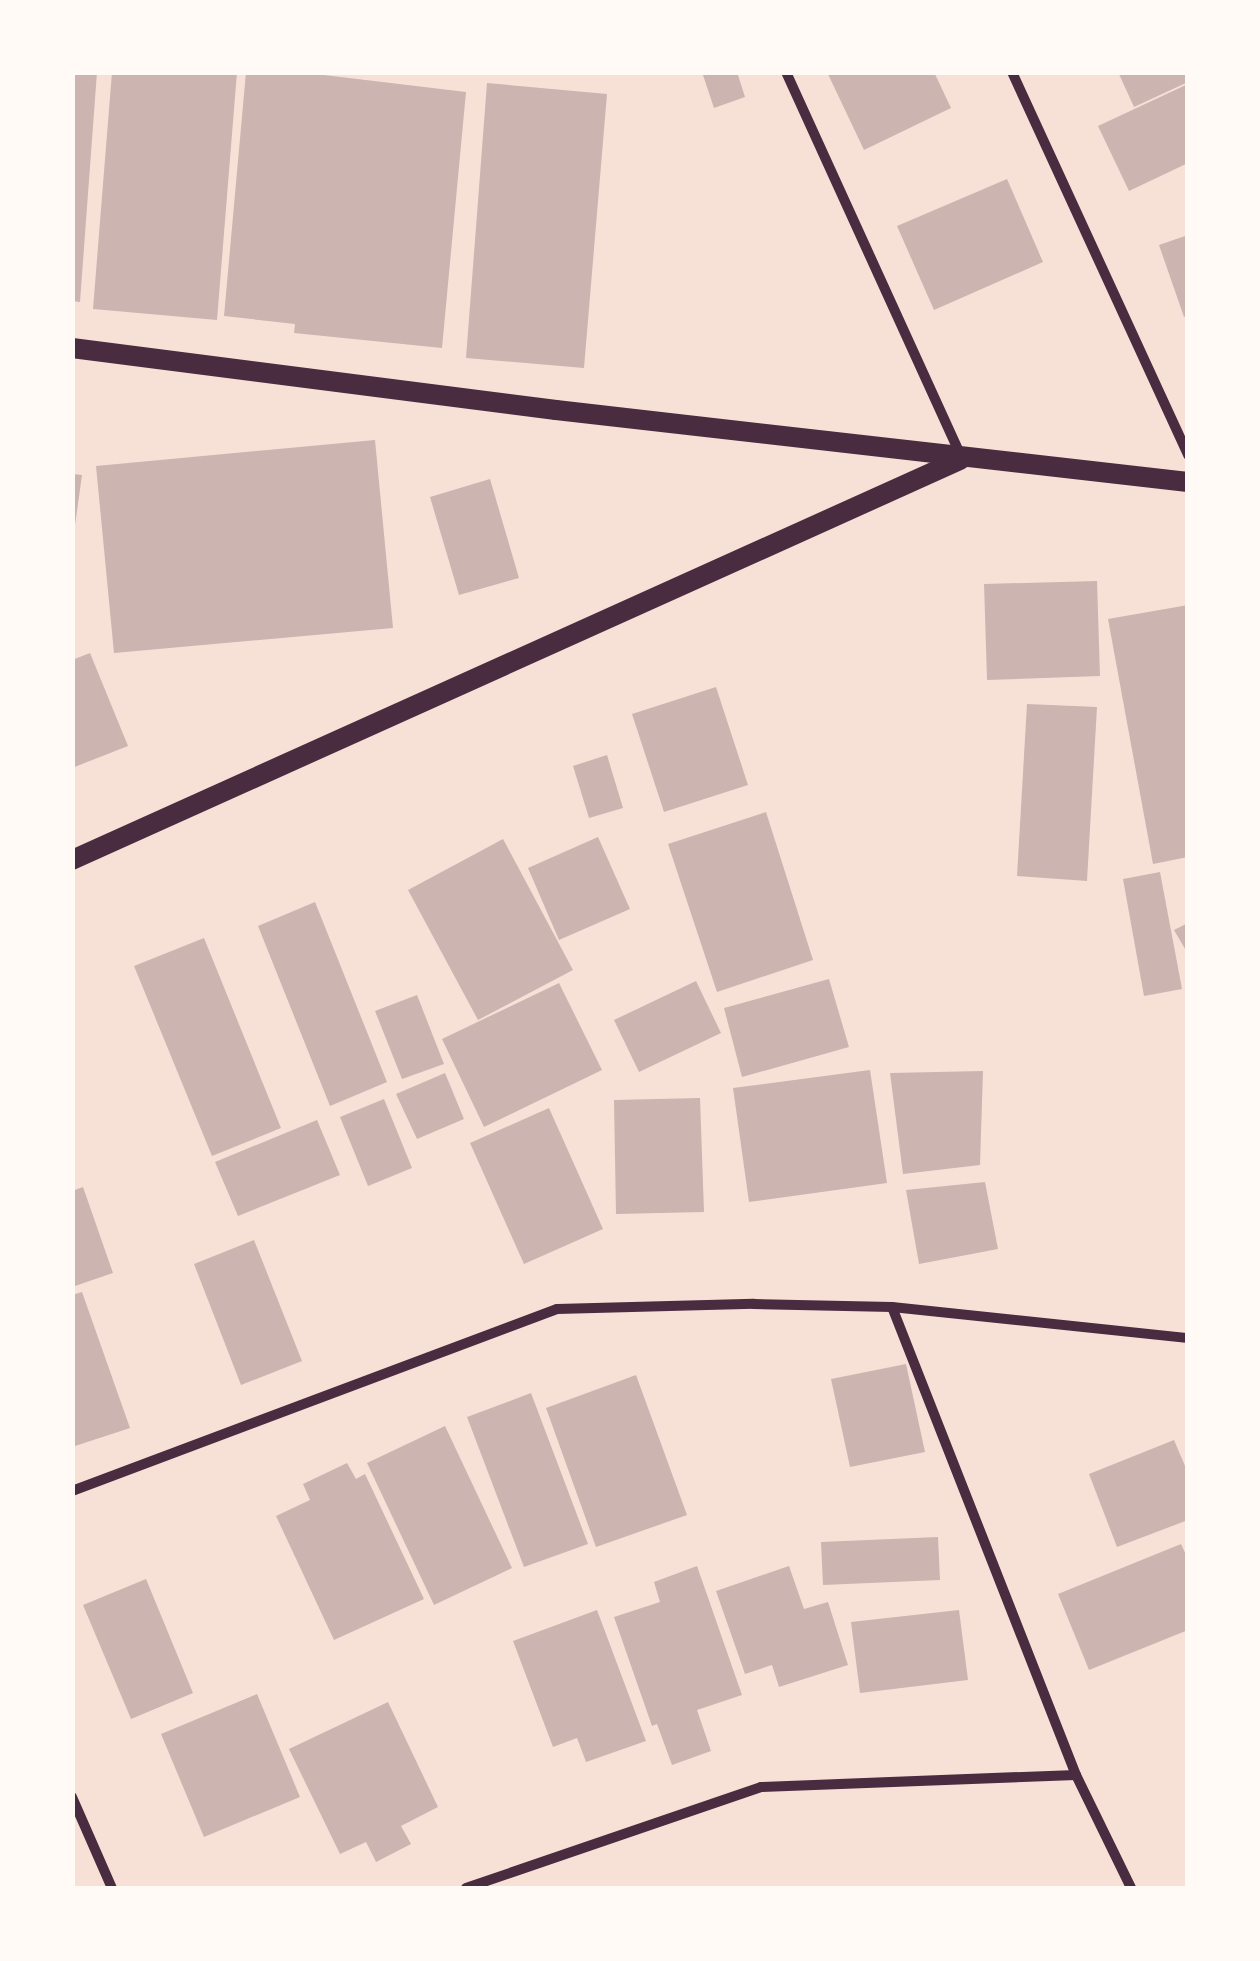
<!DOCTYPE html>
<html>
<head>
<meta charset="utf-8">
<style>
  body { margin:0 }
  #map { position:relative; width:1260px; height:1961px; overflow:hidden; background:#f7e1d7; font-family:Karla,sans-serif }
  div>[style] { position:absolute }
  .building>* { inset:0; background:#ccb4b1 }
  .minor>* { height:10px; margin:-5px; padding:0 5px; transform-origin:5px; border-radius:5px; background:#4a2c40 }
  .secondary>* { height:20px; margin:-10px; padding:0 10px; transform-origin:10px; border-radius:10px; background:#4a2c40 }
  span { translate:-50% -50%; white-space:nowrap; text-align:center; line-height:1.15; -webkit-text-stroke:8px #fffaf5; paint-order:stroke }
  .frame { position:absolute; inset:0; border:75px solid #fffaf5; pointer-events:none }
</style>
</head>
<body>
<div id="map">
  <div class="building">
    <div style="clip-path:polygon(72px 72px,97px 72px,80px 302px,72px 301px)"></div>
    <div style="clip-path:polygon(112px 72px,237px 72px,217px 320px,93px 309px)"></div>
    <div style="clip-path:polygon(246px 72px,299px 72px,466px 92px,442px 348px,294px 333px,295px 324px,224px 316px)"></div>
    <div style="clip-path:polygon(702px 72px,737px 72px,745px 97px,714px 108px)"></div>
    <div style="clip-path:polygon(827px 72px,934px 72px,951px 108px,864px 150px)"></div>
    <div style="clip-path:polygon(1118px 72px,1188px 72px,1188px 82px,1134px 107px)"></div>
    <div style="clip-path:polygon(487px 83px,607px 94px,584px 368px,466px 358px)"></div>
    <div style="clip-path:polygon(1188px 84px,1188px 163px,1129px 191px,1098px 126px)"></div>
    <div style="clip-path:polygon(1007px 179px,1043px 262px,934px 310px,897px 226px)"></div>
    <div style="clip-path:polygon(1188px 235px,1188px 315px,1184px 317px,1159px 245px)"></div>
    <div style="clip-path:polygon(375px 440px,393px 628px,114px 653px,96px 466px)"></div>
    <div style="clip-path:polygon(72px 474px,82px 475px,75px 525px,72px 525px)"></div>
    <div style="clip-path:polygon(490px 479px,519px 578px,459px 595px,430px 497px)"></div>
    <div style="clip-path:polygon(1097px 581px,1100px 676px,987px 680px,984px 584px)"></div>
    <div style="clip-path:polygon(1188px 605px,1188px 857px,1153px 864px,1108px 619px)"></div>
    <div style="clip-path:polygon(90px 653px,128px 746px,72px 768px,72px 660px)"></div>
    <div style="clip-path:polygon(716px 687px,748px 785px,664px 812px,632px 714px)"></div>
    <div style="clip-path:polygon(1027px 704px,1097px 707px,1087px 881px,1017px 876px)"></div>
    <div style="clip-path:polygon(607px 755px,623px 808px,589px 818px,573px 766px)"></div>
    <div style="clip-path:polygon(766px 812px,813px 960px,717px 992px,668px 844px)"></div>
    <div style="clip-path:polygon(598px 837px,630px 909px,559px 940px,528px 868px)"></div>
    <div style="clip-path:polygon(503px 839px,573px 970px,478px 1020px,408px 890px)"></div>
    <div style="clip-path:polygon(1160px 872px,1182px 989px,1144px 996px,1123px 879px)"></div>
    <div style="clip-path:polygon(315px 902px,387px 1082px,330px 1106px,258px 926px)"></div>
    <div style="clip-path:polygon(1188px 923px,1188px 954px,1174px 930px)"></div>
    <div style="clip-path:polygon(204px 938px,281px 1128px,212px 1156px,134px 966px)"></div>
    <div style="clip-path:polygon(829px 979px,849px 1047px,742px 1077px,724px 1008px)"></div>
    <div style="clip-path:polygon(696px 981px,721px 1033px,639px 1072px,614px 1020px)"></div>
    <div style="clip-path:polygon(559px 983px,602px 1070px,484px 1127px,442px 1039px)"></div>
    <div style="clip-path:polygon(417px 995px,444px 1064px,402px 1079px,375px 1011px)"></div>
    <div style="clip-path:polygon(870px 1070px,887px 1183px,749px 1202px,733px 1088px)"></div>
    <div style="clip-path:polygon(983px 1071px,980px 1165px,903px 1174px,890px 1073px)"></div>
    <div style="clip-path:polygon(445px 1073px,464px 1119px,417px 1139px,396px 1094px)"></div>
    <div style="clip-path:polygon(700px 1098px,704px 1212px,616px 1214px,614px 1100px)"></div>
    <div style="clip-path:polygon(384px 1099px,412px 1168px,368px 1186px,340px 1117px)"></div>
    <div style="clip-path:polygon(549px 1108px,603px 1229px,524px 1264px,470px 1143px)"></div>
    <div style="clip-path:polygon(317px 1120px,340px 1175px,238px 1216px,215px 1162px)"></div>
    <div style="clip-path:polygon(985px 1182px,998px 1249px,919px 1264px,906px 1190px)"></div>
    <div style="clip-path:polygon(83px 1187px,113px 1273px,72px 1287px,72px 1191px)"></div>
    <div style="clip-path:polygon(254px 1240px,302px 1361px,241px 1385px,194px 1264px)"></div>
    <div style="clip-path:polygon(82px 1292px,130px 1428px,72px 1447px,72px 1295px)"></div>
    <div style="clip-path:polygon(906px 1364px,925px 1452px,850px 1467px,831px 1379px)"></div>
    <div style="clip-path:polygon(636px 1375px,687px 1515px,596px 1547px,546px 1408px)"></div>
    <div style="clip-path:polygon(531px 1393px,588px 1544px,524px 1567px,467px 1417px)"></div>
    <div style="clip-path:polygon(445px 1426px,512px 1568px,434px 1605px,367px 1463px)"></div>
    <div style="clip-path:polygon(1174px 1440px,1188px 1473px,1188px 1520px,1117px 1547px,1089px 1474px)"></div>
    <div style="clip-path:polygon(347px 1463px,356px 1479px,365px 1474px,424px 1599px,334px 1640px,276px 1516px,310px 1500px,303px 1484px)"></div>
    <div style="clip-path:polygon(938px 1537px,940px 1580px,823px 1585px,821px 1542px)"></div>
    <div style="clip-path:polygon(1181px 1544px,1188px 1559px,1188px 1630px,1089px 1670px,1058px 1594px)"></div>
    <div style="clip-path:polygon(697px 1566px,742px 1695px,697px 1710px,711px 1751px,672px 1765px,657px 1724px,652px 1726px,614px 1617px,660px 1602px,654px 1582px)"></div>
    <div style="clip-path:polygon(789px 1566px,804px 1609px,828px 1602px,848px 1665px,779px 1687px,772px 1665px,745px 1674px,716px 1591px)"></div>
    <div style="clip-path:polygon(146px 1579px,193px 1693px,131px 1719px,83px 1605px)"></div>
    <div style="clip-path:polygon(597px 1610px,646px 1741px,586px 1762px,577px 1738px,553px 1747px,513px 1641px)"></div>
    <div style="clip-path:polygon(959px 1610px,968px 1680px,860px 1693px,851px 1622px)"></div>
    <div style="clip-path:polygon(257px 1694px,300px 1797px,204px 1837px,161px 1734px)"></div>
    <div style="clip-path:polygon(388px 1702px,438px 1807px,401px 1826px,411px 1844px,376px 1862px,366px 1842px,340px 1854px,289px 1749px)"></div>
  </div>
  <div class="minor">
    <div style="left:786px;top:72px;width:424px;rotate:65.5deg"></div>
    <div style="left:1012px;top:72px;width:422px;rotate:65.3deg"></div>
    <div style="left:892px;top:1307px;width:503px;rotate:68.54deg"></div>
    <div style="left:1076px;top:1775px;width:126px;rotate:64deg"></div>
    <div style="left:72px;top:1491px;width:518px;rotate:-20.57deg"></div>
    <div style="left:557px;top:1309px;width:197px;rotate:-1.5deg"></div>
    <div style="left:754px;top:1304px;width:138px;rotate:1.2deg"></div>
    <div style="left:892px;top:1307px;width:298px;rotate:6deg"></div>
    <div style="left:72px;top:1797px;width:99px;rotate:66.3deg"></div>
    <div style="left:466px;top:1888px;width:312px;rotate:-18.9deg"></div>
    <div style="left:761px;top:1787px;width:315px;rotate:-2.2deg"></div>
  </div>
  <div class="secondary">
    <div style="left:72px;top:348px;width:488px;rotate:7.3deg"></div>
    <div style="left:556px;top:410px;width:636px;rotate:6.5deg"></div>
    <div style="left:72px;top:860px;width:974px;rotate:-24.25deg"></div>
  </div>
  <div class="frame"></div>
</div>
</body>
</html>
